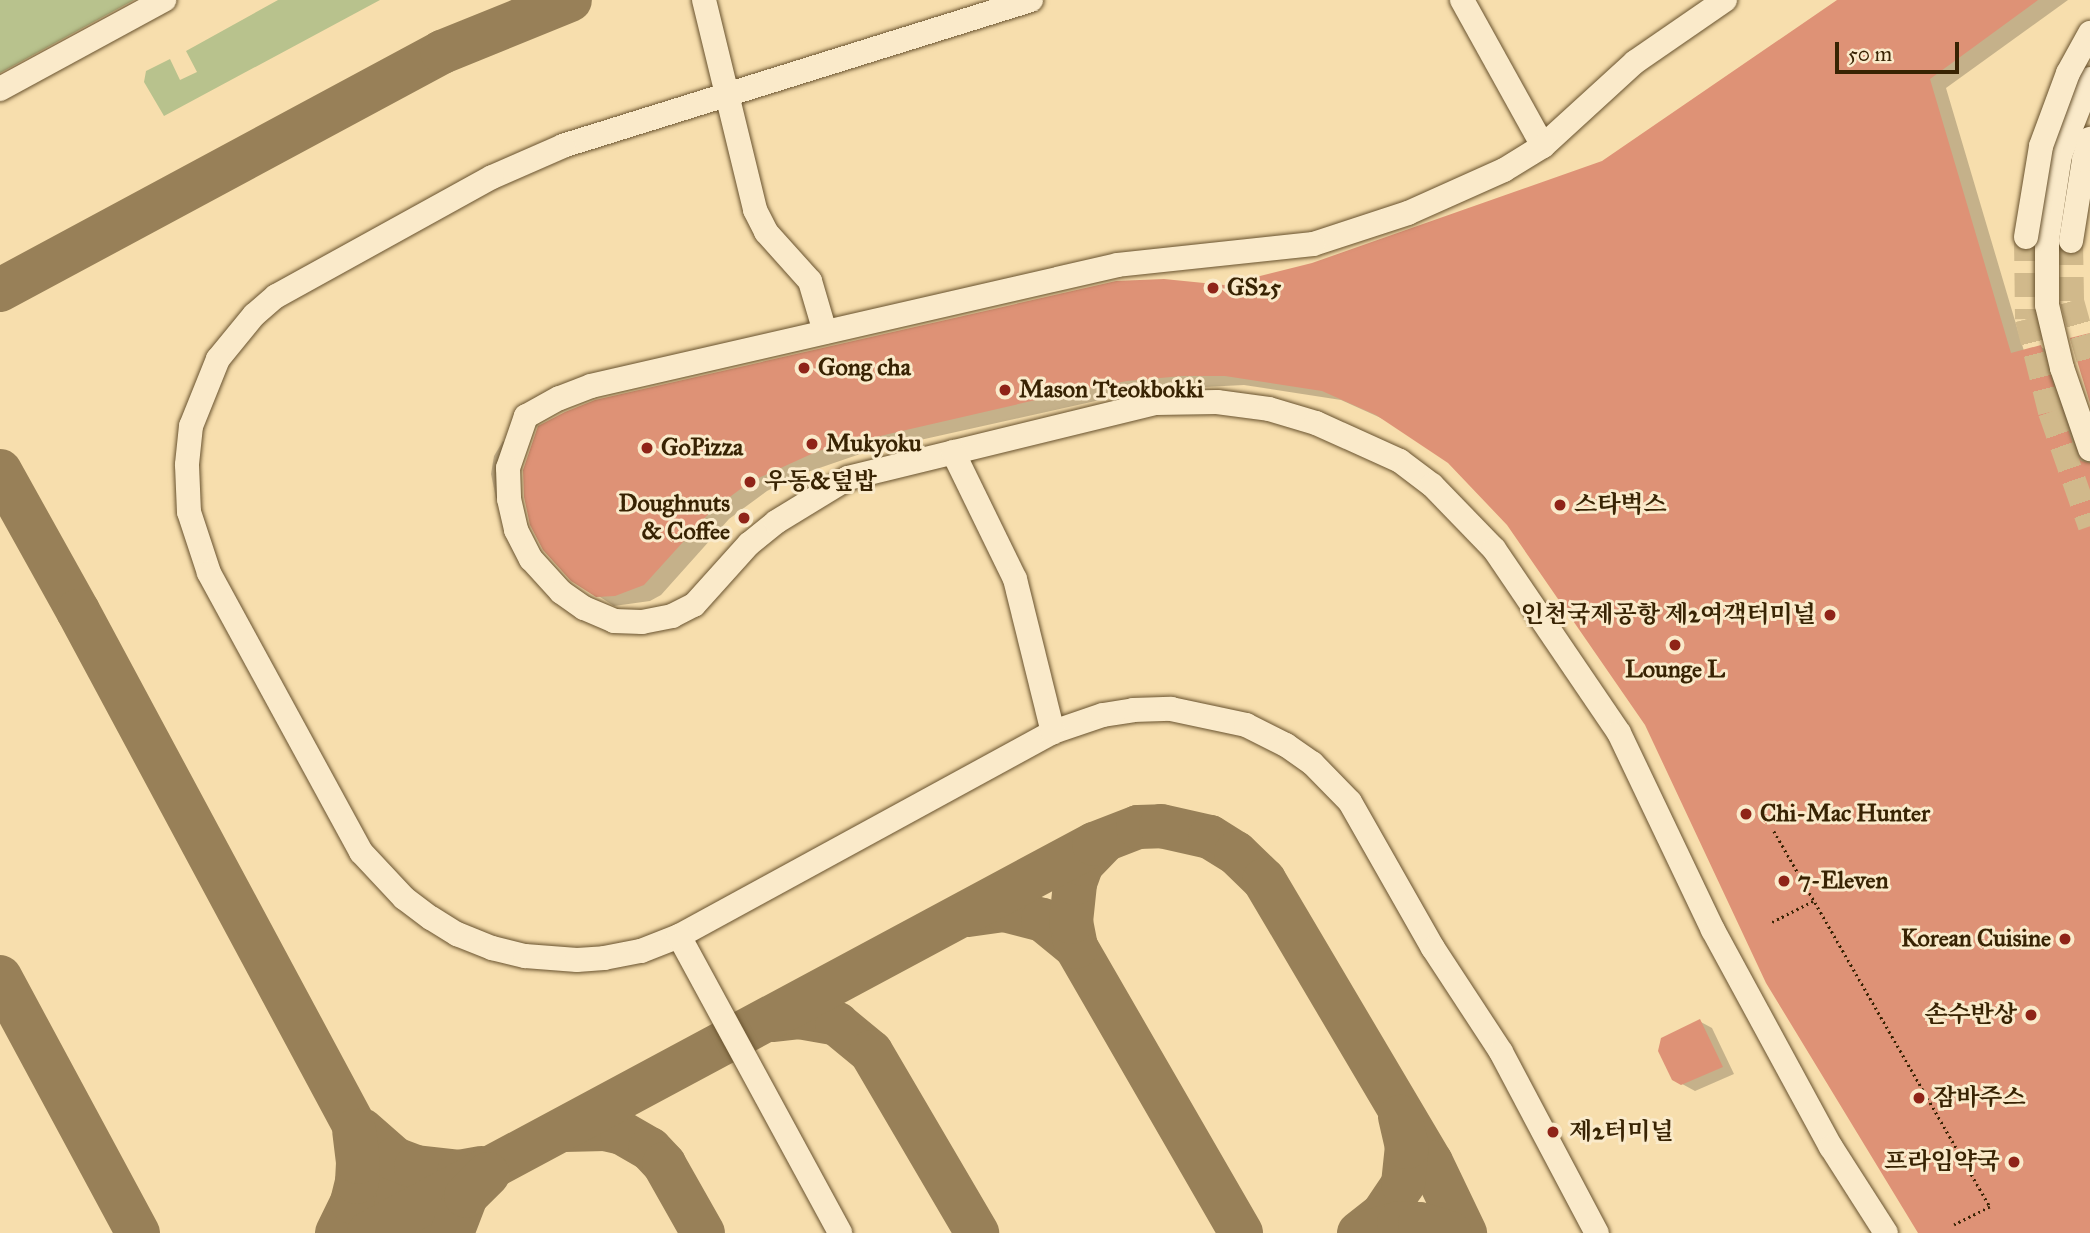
<!DOCTYPE html>
<html>
<head>
<meta charset="utf-8">
<style>
  body { margin:0 }
  #map { position:relative; width:2090px; height:1233px; overflow:hidden; background:#f7dead; font-family:"IM FELL Great Primer","Noto Serif KR",serif }
  div>[style] { position:absolute }
  .green>* { inset:0; background:#b8c28d }
  .shadow>* { inset:0; background:#0003 }
  .taxiway>* { height:44px; margin:-22px; padding:0 22px; transform-origin:22px; border-radius:22px; background:#988058 }
  .building>* { inset:0; background:#de9276 }
  .minor-tunnel>* { height:24px; margin-top:-12px; transform-origin:0; background:repeating-linear-gradient(90deg,#d1b98b 0 24px,transparent 0 36px) }
  .path>* { height:2.5px; margin-top:-1.25px; transform-origin:0; background:repeating-linear-gradient(90deg,#382303 0 2px,transparent 0 5.5px) }
  .roads { filter:drop-shadow(0 0 2px #68522e) drop-shadow(0 0 2px #68522e) }
  .minor>* { height:24px; margin:-12px; padding:0 12px; transform-origin:12px; border-radius:12px; background:#faeaca }
  .bridges { filter:drop-shadow(0 0 2px #68522e) drop-shadow(0 0 2px #68522e) }
  .minor-bridge>* { height:24px; margin:-12px; padding:0 12px; transform-origin:12px; border-radius:12px; background:#faeaca }
  .dots>* { width:19px; height:19px; translate:-50% -50%; box-sizing:border-box; border:4px solid #faeaca; border-radius:50% }
  span { translate:-50% -50%; white-space:nowrap; text-align:center; line-height:1.15; -webkit-text-stroke:6px #faeaca; paint-order:stroke }
  .poi-label { font-size:24px; color:#382303; font-weight:700 }
  .left { translate:0 -50%; text-align:left }
  .right { translate:-100% -50%; text-align:right }
  .scale { position:absolute; left:1835px; top:42px; width:124px; height:32px; box-sizing:border-box; border:4px solid #382303; border-top:0; padding-left:9px; font-size:21px; line-height:24px; white-space:nowrap; color:#382303; -webkit-text-stroke:5px #faeaca; paint-order:stroke }
</style>
</head>
<body>
<div id="map">
  <div class="green">
    <div style="clip-path:polygon(0 0,134px 0,0 73px)"></div>
    <div style="clip-path:polygon(278px 0,380px 0,164px 116px,144px 82px,146px 71px,170px 59px,180px 80px,197px 72px,186px 51px)"></div>
  </div>
  <div class="shadow">
    <div style="clip-path:polygon(1840px 0,2068px 0,1946px 88px,2024px 351px,2041px 347px,2058px 357px,2090px 457px,2090px 1233px,1920px 1233px,1647px 724px,1509px 523px,1449px 461px,1392px 423px,1341px 400px,1244px 385px,1145px 390px,866px 452px,799px 475px,767px 491px,729px 519px,661px 595px,650px 601px,614px 606px,597px 595px,526px 497px,1224px 287px,1313px 265px,1603px 163px)"></div>
    <div style="clip-path:polygon(503px 441px,518px 450px,511px 507px,496px 498px,491px 474px,494px 456px)"></div>
    <div style="clip-path:polygon(1699px 1021px,1712px 1028px,1734px 1074px,1695px 1091px,1673px 1079px)"></div>
  </div>
  <div class="taxiway">
    <div style="left:0;top:290px;width:502px;rotate:-28.3deg"></div>
    <div style="left:442px;top:52px;width:138px;rotate:-22.1deg"></div>
    <div style="left:0;top:471px;width:160px;rotate:60.9deg"></div>
    <div style="left:78px;top:611px;width:706px;rotate:61.77deg"></div>
    <div style="left:968px;top:915px;width:36px;rotate:-8deg"></div>
    <div style="left:1004px;top:910px;width:40px;rotate:14.4deg"></div>
    <div style="left:1043px;top:920px;width:43px;rotate:39.3deg"></div>
    <div style="left:1076px;top:947px;width:330px;rotate:60deg"></div>
    <div style="left:1076px;top:947px;width:25px;rotate:-101deg"></div>
    <div style="left:1071px;top:922px;width:39px;rotate:-84deg"></div>
    <div style="left:1075px;top:883px;width:20px;rotate:-70deg"></div>
    <div style="left:1082px;top:864px;width:32px;rotate:-46deg"></div>
    <div style="left:0;top:977px;width:291px;rotate:61.7deg"></div>
    <div style="left:772px;top:1020px;width:27px;rotate:-6deg"></div>
    <div style="left:799px;top:1017px;width:39px;rotate:10deg"></div>
    <div style="left:837px;top:1024px;width:44px;rotate:39.5deg"></div>
    <div style="left:871px;top:1052px;width:210px;rotate:59.6deg"></div>
    <div style="left:362px;top:1130px;width:44px;rotate:41.3deg"></div>
    <div style="left:395px;top:1159px;width:22px;rotate:21deg"></div>
    <div style="left:416px;top:1167px;width:43px;rotate:6.6deg"></div>
    <div style="left:459px;top:1172px;width:23px;rotate:-10deg"></div>
    <div style="left:564px;top:1130px;width:41px;rotate:-1.4deg"></div>
    <div style="left:605px;top:1129px;width:17px;rotate:13deg"></div>
    <div style="left:622px;top:1133px;width:32px;rotate:30deg"></div>
    <div style="left:650px;top:1149px;width:21px;rotate:47deg"></div>
    <div style="left:664px;top:1164px;width:79px;rotate:60.5deg"></div>
    <div style="left:337px;top:1233px;width:34px;rotate:-64deg"></div>
    <div style="left:352px;top:1202px;width:21px;rotate:-76deg"></div>
    <div style="left:357px;top:1182px;width:20px;rotate:-87deg"></div>
    <div style="left:358px;top:1162px;width:31px;rotate:-97deg"></div>
    <div style="left:369px;top:1233px;width:823px;rotate:-28.22deg"></div>
    <div style="left:1094px;top:844px;width:47px;rotate:-21.1deg"></div>
    <div style="left:1138px;top:827px;width:23px;rotate:-2deg"></div>
    <div style="left:1161px;top:826px;width:50px;rotate:12.7deg"></div>
    <div style="left:1210px;top:837px;width:31px;rotate:32deg"></div>
    <div style="left:1236px;top:853px;width:39px;rotate:44deg"></div>
    <div style="left:1264px;top:880px;width:328px;rotate:59.4deg"></div>
    <div style="left:1431px;top:1162px;width:79px;rotate:64.4deg"></div>
    <div style="left:452px;top:1233px;width:40px;rotate:-69deg"></div>
    <div style="left:466px;top:1196px;width:31px;rotate:-45deg"></div>
    <div style="left:1359px;top:1233px;width:31px;rotate:-38deg"></div>
    <div style="left:1383px;top:1214px;width:36px;rotate:-56deg"></div>
    <div style="left:1403px;top:1184px;width:37px;rotate:-84deg"></div>
    <div style="left:1407px;top:1147px;width:31px;rotate:-103deg"></div>
    <div style="left:1365px;top:1233px;width:35px;rotate:-16deg"></div>
    <div style="left:1399px;top:1223px;width:21px;rotate:3deg"></div>
    <div style="left:1420px;top:1224px;width:31px;rotate:17deg"></div>
  </div>
  <div class="building">
    <div style="clip-path:polygon(1837px 0,2038px 0,1930px 79px,2011px 353px,2041px 345px,2076px 454px,2081px 461px,2090px 463px,2090px 1233px,1918px 1233px,1766px 983px,1645px 725px,1507px 525px,1448px 463px,1376px 415px,1322px 391px,1225px 376px,1182px 376px,1127px 381px,1075px 391px,893px 433px,818px 451px,750px 482px,712px 510px,644px 585px,615px 596px,596px 597px,571px 581px,543px 550px,530px 525px,524px 497px,523px 470px,538px 426px,565px 412px,595px 400px,1116px 281px,1164px 279px,1224px 285px,1312px 263px,1602px 161px)"></div>
    <div style="clip-path:polygon(2090px 333px,2090px 403px,2070px 338px)"></div>
    <div style="clip-path:polygon(1700px 1019px,1723px 1067px,1681px 1085px,1672px 1080px,1658px 1051px,1661px 1038px)"></div>
  </div>
  <div class="minor-tunnel">
    <div style="left:2026px;top:237px;width:82px;rotate:89.3deg"></div>
    <div style="left:2027px;top:319px;width:96px;rotate:76.1deg"></div>
    <div style="left:2050px;top:412px;width:121px;rotate:70.7deg"></div>
    <div style="left:2071px;top:241px;width:60px;rotate:89deg"></div>
    <div style="left:2072px;top:301px;width:66px;rotate:74.3deg"></div>
  </div>
  <div class="path">
    <div style="left:1774px;top:831px;width:434px;rotate:60.1deg"></div>
    <div style="left:1990px;top:1207px;width:40px;rotate:153.4deg"></div>
    <div style="left:1772px;top:922px;width:46px;rotate:-27.1deg"></div>
  </div>
  <div class="roads">
    <div class="minor">
      <div style="left:704px;top:0;width:216px;rotate:76.3deg"></div>
      <div style="left:755px;top:210px;width:25px;rotate:63deg"></div>
      <div style="left:766px;top:232px;width:66px;rotate:48.1deg"></div>
      <div style="left:810px;top:281px;width:53px;rotate:73.6deg"></div>
      <div style="left:1031px;top:0;width:490px;rotate:162.7deg"></div>
      <div style="left:563px;top:146px;width:77px;rotate:156.4deg"></div>
      <div style="left:492px;top:177px;width:247px;rotate:151.1deg"></div>
      <div style="left:276px;top:296px;width:29px;rotate:139deg"></div>
      <div style="left:254px;top:315px;width:57px;rotate:129.3deg"></div>
      <div style="left:218px;top:359px;width:72px;rotate:111.9deg"></div>
      <div style="left:191px;top:426px;width:39px;rotate:96deg"></div>
      <div style="left:187px;top:465px;width:47px;rotate:87.6deg"></div>
      <div style="left:189px;top:512px;width:64px;rotate:71.8deg"></div>
      <div style="left:209px;top:573px;width:318px;rotate:61.4deg"></div>
      <div style="left:361px;top:852px;width:63px;rotate:46.9deg"></div>
      <div style="left:404px;top:898px;width:34px;rotate:37deg"></div>
      <div style="left:431px;top:918px;width:31px;rotate:32deg"></div>
      <div style="left:457px;top:934px;width:38px;rotate:22deg"></div>
      <div style="left:492px;top:948px;width:34px;rotate:14deg"></div>
      <div style="left:525px;top:956px;width:52px;rotate:4.4deg"></div>
      <div style="left:577px;top:960px;width:27px;rotate:-4deg"></div>
      <div style="left:604px;top:958px;width:38px;rotate:-11deg"></div>
      <div style="left:641px;top:951px;width:41px;rotate:-21.5deg"></div>
      <div style="left:679px;top:936px;width:426px;rotate:-28.6deg"></div>
      <div style="left:1053px;top:732px;width:53px;rotate:-18.8deg"></div>
      <div style="left:1103px;top:715px;width:30px;rotate:-9deg"></div>
      <div style="left:1133px;top:710px;width:38px;rotate:-2deg"></div>
      <div style="left:1171px;top:709px;width:77px;rotate:12deg"></div>
      <div style="left:1246px;top:725px;width:45px;rotate:26.6deg"></div>
      <div style="left:1286px;top:745px;width:32px;rotate:35deg"></div>
      <div style="left:1312px;top:763px;width:54px;rotate:45.7deg"></div>
      <div style="left:1350px;top:802px;width:168px;rotate:60.4deg"></div>
      <div style="left:1433px;top:948px;width:124px;rotate:56.8deg"></div>
      <div style="left:1501px;top:1052px;width:205px;rotate:62.1deg"></div>
      <div style="left:1462px;top:0;width:167px;rotate:61deg"></div>
      <div style="left:1725px;top:0;width:109px;rotate:145.4deg"></div>
      <div style="left:1635px;top:62px;width:125px;rotate:137.6deg"></div>
      <div style="left:1543px;top:146px;width:46px;rotate:148.4deg"></div>
      <div style="left:1504px;top:170px;width:105px;rotate:155.9deg"></div>
      <div style="left:1408px;top:213px;width:100px;rotate:161.9deg"></div>
      <div style="left:1313px;top:244px;width:196px;rotate:173.9deg"></div>
      <div style="left:1118px;top:265px;width:541px;rotate:167.07deg"></div>
      <div style="left:591px;top:386px;width:34px;rotate:159deg"></div>
      <div style="left:559px;top:398px;width:38px;rotate:151deg"></div>
      <div style="left:526px;top:416px;width:55px;rotate:109.1deg"></div>
      <div style="left:508px;top:468px;width:31px;rotate:88deg"></div>
      <div style="left:509px;top:499px;width:32px;rotate:77deg"></div>
      <div style="left:516px;top:530px;width:33px;rotate:63deg"></div>
      <div style="left:531px;top:559px;width:45px;rotate:47.7deg"></div>
      <div style="left:561px;top:592px;width:28px;rotate:35deg"></div>
      <div style="left:584px;top:608px;width:33px;rotate:23deg"></div>
      <div style="left:614px;top:621px;width:28px;rotate:2deg"></div>
      <div style="left:642px;top:622px;width:31px;rotate:-11deg"></div>
      <div style="left:672px;top:616px;width:25px;rotate:-27deg"></div>
      <div style="left:694px;top:605px;width:82px;rotate:-48deg"></div>
      <div style="left:749px;top:544px;width:35px;rotate:-39deg"></div>
      <div style="left:776px;top:522px;width:84px;rotate:-31.4deg"></div>
      <div style="left:848px;top:478px;width:317px;rotate:-13.7deg"></div>
      <div style="left:1156px;top:403px;width:61px;rotate:-0.9deg"></div>
      <div style="left:1217px;top:402px;width:52px;rotate:7.7deg"></div>
      <div style="left:1269px;top:409px;width:49px;rotate:16.6deg"></div>
      <div style="left:1316px;top:423px;width:92px;rotate:24.3deg"></div>
      <div style="left:1400px;top:461px;width:40px;rotate:37deg"></div>
      <div style="left:1432px;top:485px;width:89px;rotate:45.9deg"></div>
      <div style="left:1494px;top:549px;width:222px;rotate:55.8deg"></div>
      <div style="left:1619px;top:733px;width:218px;rotate:64.5deg"></div>
      <div style="left:1713px;top:930px;width:247px;rotate:61.5deg"></div>
      <div style="left:1831px;top:1147px;width:102px;rotate:57.4deg"></div>
      <div style="left:2090px;top:79px;width:82px;rotate:111.5deg"></div>
      <div style="left:2060px;top:155px;width:86px;rotate:98.7deg"></div>
      <div style="left:2047px;top:240px;width:65px;rotate:90deg"></div>
      <div style="left:2047px;top:305px;width:65px;rotate:76.6deg"></div>
      <div style="left:2062px;top:368px;width:86px;rotate:70.9deg"></div>
      <div style="left:0;top:89px;width:187px;rotate:-28.5deg"></div>
      <div style="left:2071px;top:241px;width:82px;rotate:-80.9deg"></div>
      <div style="left:2084px;top:160px;width:22px;rotate:-74deg"></div>
      <div style="left:953px;top:452px;width:141px;rotate:64deg"></div>
      <div style="left:1015px;top:579px;width:158px;rotate:76.1deg"></div>
      <div style="left:679px;top:936px;width:338px;rotate:61.5deg"></div>
    </div>
  </div>
  <div class="bridges">
    <div class="minor-bridge">
      <div style="left:2026px;top:237px;width:92px;rotate:-80.6deg"></div>
      <div style="left:2041px;top:146px;width:78px;rotate:-69.7deg"></div>
      <div style="left:2068px;top:73px;width:46px;rotate:-61.2deg"></div>
    </div>
  </div>
  <div class="dots">
    <div style="left:1213px;top:288px;background:#8f2418"></div>
    <div style="left:804px;top:368px;background:#8f2418"></div>
    <div style="left:1005px;top:390px;background:#8f2418"></div>
    <div style="left:812px;top:444px;background:#8f2418"></div>
    <div style="left:647px;top:448px;background:#8f2418"></div>
    <div style="left:750px;top:482px;background:#8f2418"></div>
    <div style="left:1560px;top:505px;background:#8f2418"></div>
    <div style="left:744px;top:518px;background:#8f2418"></div>
    <div style="left:1830px;top:615px;background:#8f2418"></div>
    <div style="left:1675px;top:645px;background:#8f2418"></div>
    <div style="left:1746px;top:814px;background:#8f2418"></div>
    <div style="left:1784px;top:881px;background:#8f2418"></div>
    <div style="left:2065px;top:939px;background:#8f2418"></div>
    <div style="left:2031px;top:1015px;background:#8f2418"></div>
    <div style="left:1919px;top:1098px;background:#8f2418"></div>
    <div style="left:1553px;top:1132px;background:#8f2418"></div>
    <div style="left:2014px;top:1162px;background:#8f2418"></div>
  </div>
  <div class="poi-label">
    <span class="left" style="left:1227px;top:288px">GS25</span>
    <span class="left" style="left:818px;top:368px">Gong cha</span>
    <span class="left" style="left:1019px;top:390px">Mason Tteokbokki</span>
    <span class="left" style="left:826px;top:444px">Mukyoku</span>
    <span class="left" style="left:661px;top:448px">GoPizza</span>
    <span class="left" style="left:764px;top:482px">우동&amp;덮밥</span>
    <span class="right" style="left:730px;top:518px">Doughnuts<br>&amp; Coffee</span>
    <span class="left" style="left:1574px;top:505px">스타벅스</span>
    <span class="right" style="left:1816px;top:615px">인천국제공항 제2여객터미널</span>
    <span style="left:1675px;top:670px">Lounge L</span>
    <span class="left" style="left:1760px;top:814px">Chi-Mac Hunter</span>
    <span class="left" style="left:1798px;top:881px">7-Eleven</span>
    <span class="right" style="left:2051px;top:939px">Korean Cuisine</span>
    <span class="right" style="left:2017px;top:1015px">손수반상</span>
    <span class="left" style="left:1933px;top:1098px">잠바주스</span>
    <span class="left" style="left:1569px;top:1132px">제2터미널</span>
    <span class="right" style="left:2000px;top:1162px">프라임약국</span>
  </div>
  <div class="scale">50 m</div>
</div>
</body>
</html>
